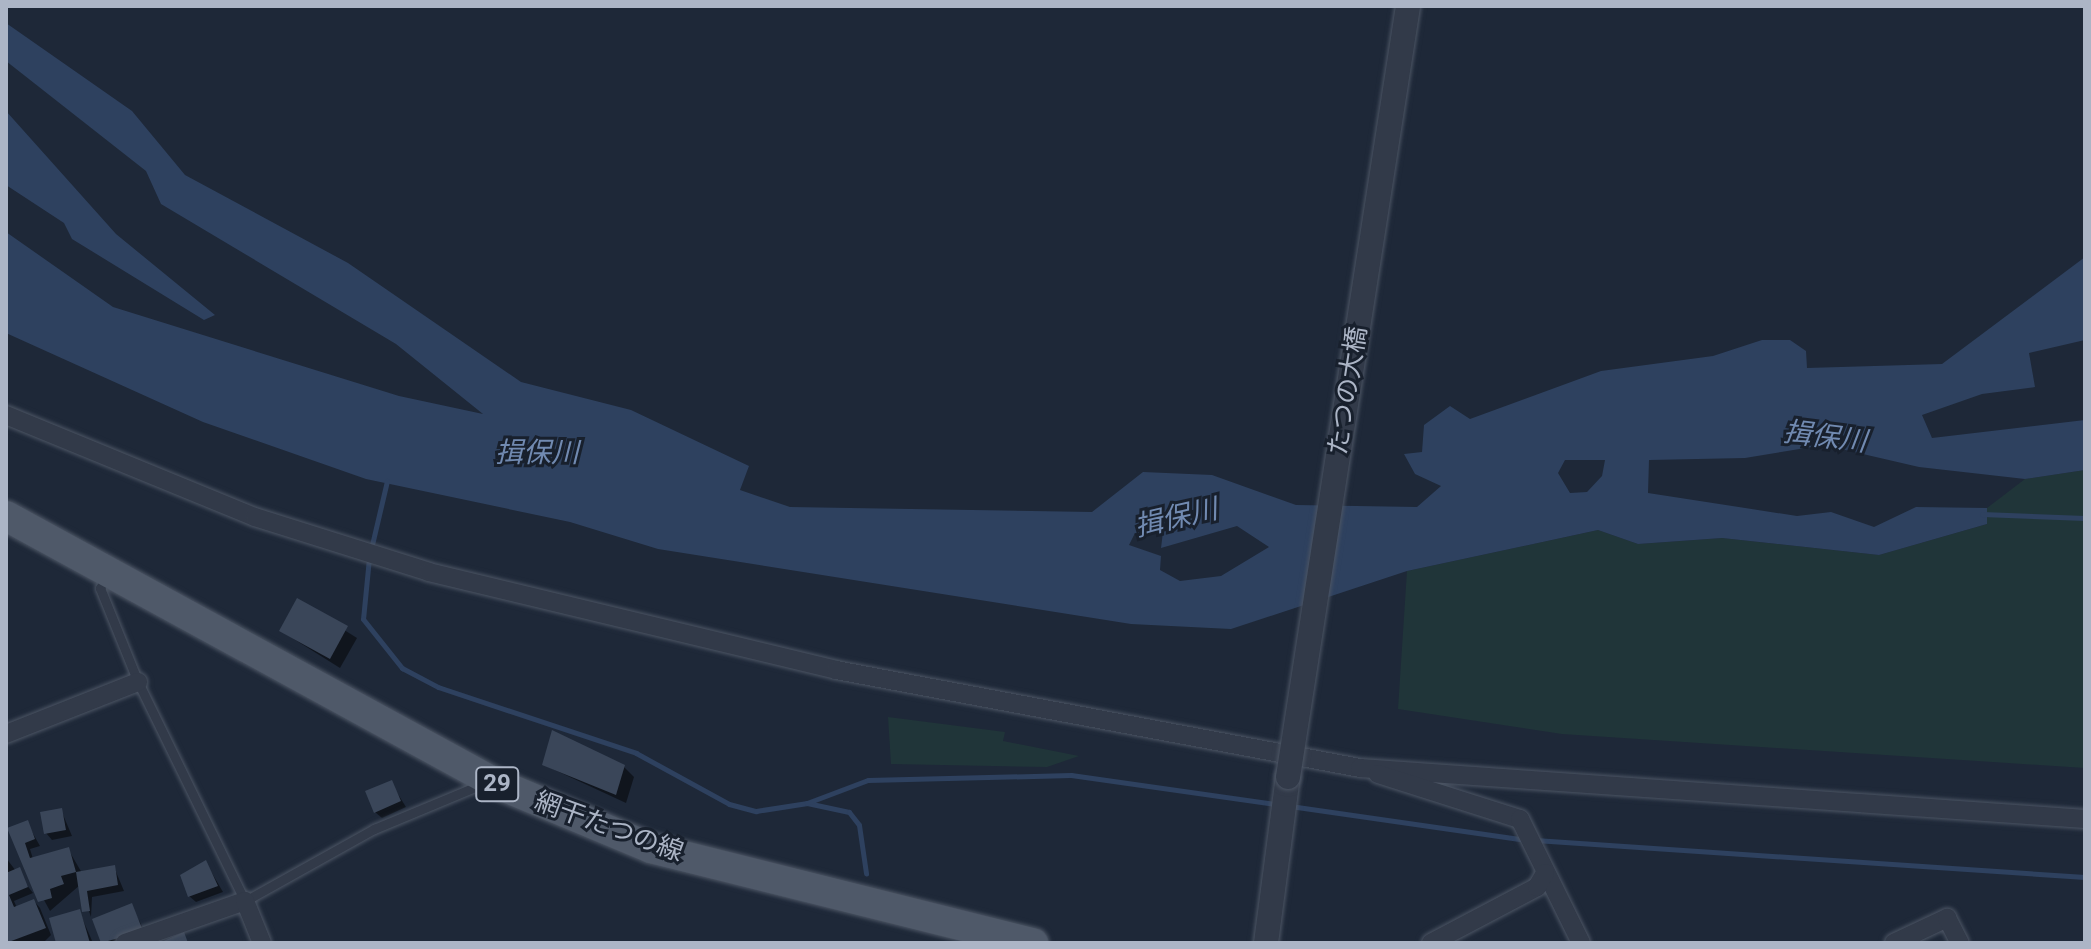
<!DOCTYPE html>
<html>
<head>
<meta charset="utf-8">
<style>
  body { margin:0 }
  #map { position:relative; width:2091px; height:949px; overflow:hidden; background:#1e2838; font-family:Roboto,"Noto Sans JP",sans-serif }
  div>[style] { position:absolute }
  .green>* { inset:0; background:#203539 }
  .water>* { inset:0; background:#2e415f }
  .shadow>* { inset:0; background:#0007 }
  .stream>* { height:5px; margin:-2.5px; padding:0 2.5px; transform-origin:2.5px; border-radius:2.5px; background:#2e415f }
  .building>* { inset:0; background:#3a4659 }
  .roads { filter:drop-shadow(0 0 2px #4c5564) drop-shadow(0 0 2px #4c5564) }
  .service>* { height:9px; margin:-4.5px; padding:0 4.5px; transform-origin:4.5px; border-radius:4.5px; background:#323a49 }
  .minor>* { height:18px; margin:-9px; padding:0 9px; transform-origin:9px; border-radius:9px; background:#323a49 }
  .tertiary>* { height:24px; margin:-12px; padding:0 12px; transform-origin:12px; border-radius:12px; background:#323a49 }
  .primary>* { height:30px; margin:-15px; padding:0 15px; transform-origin:15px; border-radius:15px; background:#4f5969 }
  .bridges { filter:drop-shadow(0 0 2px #4c5564) drop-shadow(0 0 2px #4c5564) }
  .tertiary-bridge>* { height:24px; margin:-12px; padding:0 12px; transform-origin:12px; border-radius:12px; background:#323a49 }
  span { translate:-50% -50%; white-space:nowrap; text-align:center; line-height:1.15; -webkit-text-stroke:6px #18202d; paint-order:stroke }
  .shield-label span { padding:2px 6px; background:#18202d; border:2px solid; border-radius:6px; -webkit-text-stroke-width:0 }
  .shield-label { font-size:24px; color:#acb5c6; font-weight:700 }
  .street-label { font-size:26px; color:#acb5c6 }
  .water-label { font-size:28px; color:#718ab1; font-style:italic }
  .frame { position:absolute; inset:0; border:8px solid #acb5c6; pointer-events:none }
</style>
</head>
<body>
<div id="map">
  <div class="green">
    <div style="clip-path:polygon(2085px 470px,2085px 768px,1562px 734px,1398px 709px,1407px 571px,1598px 530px,1638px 544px,1722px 538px,1879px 555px,1987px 524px,1987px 508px,2025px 479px)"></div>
    <div style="clip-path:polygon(888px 717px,1005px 732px,1003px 741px,1079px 756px,1047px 767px,891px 764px)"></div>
  </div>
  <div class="water">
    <div style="clip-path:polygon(evenodd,6px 23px,132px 111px,185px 175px,348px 263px,521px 382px,631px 410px,749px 466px,740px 490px,790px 507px,1092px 512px,1143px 472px,1212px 475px,1296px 505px,1417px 507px,1441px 486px,1415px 474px,1404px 454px,1422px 452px,1424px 425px,1450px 406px,1470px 419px,1601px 371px,1713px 356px,1762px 340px,1790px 340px,1806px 351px,1807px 368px,1942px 364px,2085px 257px,2085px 340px,2029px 353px,2035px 387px,1982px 394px,1922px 415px,1932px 438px,2085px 420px,2085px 470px,2025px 479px,1919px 467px,1824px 445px,1745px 458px,1649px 460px,1648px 493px,1797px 516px,1831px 512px,1874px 527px,1916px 507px,1987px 508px,1987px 524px,1879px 555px,1722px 538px,1638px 544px,1598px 530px,1407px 571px,1231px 629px,1131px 624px,658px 549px,570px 522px,366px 479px,203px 422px,6px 333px,6px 232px,113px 307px,399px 396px,483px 414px,396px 344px,161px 204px,146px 171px,6px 61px,6px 23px,1565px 460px,1605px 460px,1602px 476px,1587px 492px,1570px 493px,1558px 473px,1565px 460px,6px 23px,1237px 526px,1269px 547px,1221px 576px,1180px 581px,1160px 570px,1161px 556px,1129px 545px,1135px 533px,1163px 532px,1161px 548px,1237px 526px)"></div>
    <div style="clip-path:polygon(6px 111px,116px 234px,215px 315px,204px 320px,72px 239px,64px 223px,6px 185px)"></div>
  </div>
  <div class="shadow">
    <div style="clip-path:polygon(298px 601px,357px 638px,340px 668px,281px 631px)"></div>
    <div style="clip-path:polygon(544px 765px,624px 767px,634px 777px,626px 803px)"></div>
    <div style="clip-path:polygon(391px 783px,406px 807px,382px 818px,375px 812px)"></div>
    <div style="clip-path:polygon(61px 810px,72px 836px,52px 840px,46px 833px)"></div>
    <div style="clip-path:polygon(27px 823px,40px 846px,30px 849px,33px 859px,68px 849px,82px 873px,114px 867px,124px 891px,92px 897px,91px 917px,80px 885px,50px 911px,22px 860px)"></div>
    <div style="clip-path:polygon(6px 858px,33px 893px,14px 901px,17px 908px,34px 901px,40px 908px,51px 935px,43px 943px,6px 943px)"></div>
    <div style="clip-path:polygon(206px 863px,223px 892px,196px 902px,189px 896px)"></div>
    <div style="clip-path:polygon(131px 906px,148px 937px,103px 943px,94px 920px)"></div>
    <div style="clip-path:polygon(79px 911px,93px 943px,63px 943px)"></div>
  </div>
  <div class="stream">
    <div style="left:1982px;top:514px;width:103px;rotate:2.2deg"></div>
    <div style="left:371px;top:549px;width:70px;rotate:-76.8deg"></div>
    <div style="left:369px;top:558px;width:61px;rotate:95.6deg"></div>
    <div style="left:363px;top:619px;width:63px;rotate:51.5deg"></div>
    <div style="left:402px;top:668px;width:41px;rotate:27.8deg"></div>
    <div style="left:438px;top:687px;width:209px;rotate:18.4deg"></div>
    <div style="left:636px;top:753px;width:106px;rotate:28.7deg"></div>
    <div style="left:729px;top:804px;width:28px;rotate:15deg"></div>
    <div style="left:756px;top:811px;width:52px;rotate:-8.9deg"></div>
    <div style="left:807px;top:803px;width:43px;rotate:12.1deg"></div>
    <div style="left:849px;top:812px;width:16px;rotate:52deg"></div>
    <div style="left:859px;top:825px;width:49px;rotate:81.7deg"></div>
    <div style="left:807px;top:803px;width:65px;rotate:-20.7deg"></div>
    <div style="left:868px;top:780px;width:203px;rotate:-1.4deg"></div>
    <div style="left:1071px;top:775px;width:207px;rotate:8.1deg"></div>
    <div style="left:1290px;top:806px;width:237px;rotate:8.2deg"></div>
    <div style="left:1535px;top:840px;width:551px;rotate:3.85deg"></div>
  </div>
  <div class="building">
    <div style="clip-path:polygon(297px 598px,348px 626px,330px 659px,279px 631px)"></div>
    <div style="clip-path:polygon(552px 730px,625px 765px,616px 795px,542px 765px)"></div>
    <div style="clip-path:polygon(392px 780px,401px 801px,374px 813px,365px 791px)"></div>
    <div style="clip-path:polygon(62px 808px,66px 830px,44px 834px,40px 812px)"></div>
    <div style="clip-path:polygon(28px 820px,35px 839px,25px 843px,30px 858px,69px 847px,76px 872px,61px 876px,64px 884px,50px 889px,52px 898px,38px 902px,7px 828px)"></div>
    <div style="clip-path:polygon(206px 860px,218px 886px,188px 897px,180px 875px)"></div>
    <div style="clip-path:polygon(115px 865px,118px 885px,87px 891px,90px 911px,82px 912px,76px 872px)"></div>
    <div style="clip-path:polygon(20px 867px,28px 887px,9px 895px,14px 907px,34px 899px,46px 928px,6px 943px,6px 873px)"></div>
    <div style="clip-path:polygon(132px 903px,143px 931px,101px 943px,92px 919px)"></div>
    <div style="clip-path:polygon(80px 909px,90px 943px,56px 943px,49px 918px)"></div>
    <div style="clip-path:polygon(184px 932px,188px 943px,159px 943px)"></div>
  </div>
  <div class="roads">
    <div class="service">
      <div style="left:107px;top:575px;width:15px;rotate:118deg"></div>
      <div style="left:100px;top:588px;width:101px;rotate:68deg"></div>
      <div style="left:138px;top:682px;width:244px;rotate:64deg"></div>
      <div style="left:245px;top:901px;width:148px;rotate:-29.2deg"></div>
      <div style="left:374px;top:829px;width:117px;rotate:-22.6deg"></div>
    </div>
    <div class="minor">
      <div style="left:6px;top:415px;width:269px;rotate:22.3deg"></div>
      <div style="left:255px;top:517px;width:182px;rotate:17.5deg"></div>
      <div style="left:429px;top:572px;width:419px;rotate:13.5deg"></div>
      <div style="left:836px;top:670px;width:533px;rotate:10.59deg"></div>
      <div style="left:1360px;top:768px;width:727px;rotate:4.02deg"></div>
      <div style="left:6px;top:734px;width:142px;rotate:-21.5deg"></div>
      <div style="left:1378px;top:774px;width:149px;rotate:17.6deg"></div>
      <div style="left:1520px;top:819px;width:138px;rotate:63.8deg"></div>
      <div style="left:125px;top:943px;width:127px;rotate:-19.3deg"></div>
      <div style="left:245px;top:901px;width:45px;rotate:68deg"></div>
      <div style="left:1431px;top:943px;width:120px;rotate:-27.8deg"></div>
      <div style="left:1537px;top:887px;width:16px;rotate:-60deg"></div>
      <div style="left:1894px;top:943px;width:59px;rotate:-25.3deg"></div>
      <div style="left:1947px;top:918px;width:28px;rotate:63deg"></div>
    </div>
    <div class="tertiary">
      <div style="left:1266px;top:943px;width:167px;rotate:-82.5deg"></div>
    </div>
    <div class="primary">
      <div style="left:6px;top:516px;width:555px;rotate:28.64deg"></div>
      <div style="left:493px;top:782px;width:171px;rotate:22.7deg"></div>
      <div style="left:651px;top:848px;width:394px;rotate:14deg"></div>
    </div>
  </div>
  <div class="bridges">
    <div class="tertiary-bridge">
      <div style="left:1288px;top:777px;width:780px;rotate:-81.15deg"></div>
    </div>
  </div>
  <div class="shield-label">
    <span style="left:497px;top:784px">29</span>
  </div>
  <div class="street-label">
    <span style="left:1348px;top:391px;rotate:-81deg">たつの大橋</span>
    <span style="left:609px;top:827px;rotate:20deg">網干たつの線</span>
  </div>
  <div class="water-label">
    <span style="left:1825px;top:437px;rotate:7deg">揖保川</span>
    <span style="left:537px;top:453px">揖保川</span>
    <span style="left:1176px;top:518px;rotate:-13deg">揖保川</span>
  </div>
  <div class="frame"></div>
</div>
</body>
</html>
